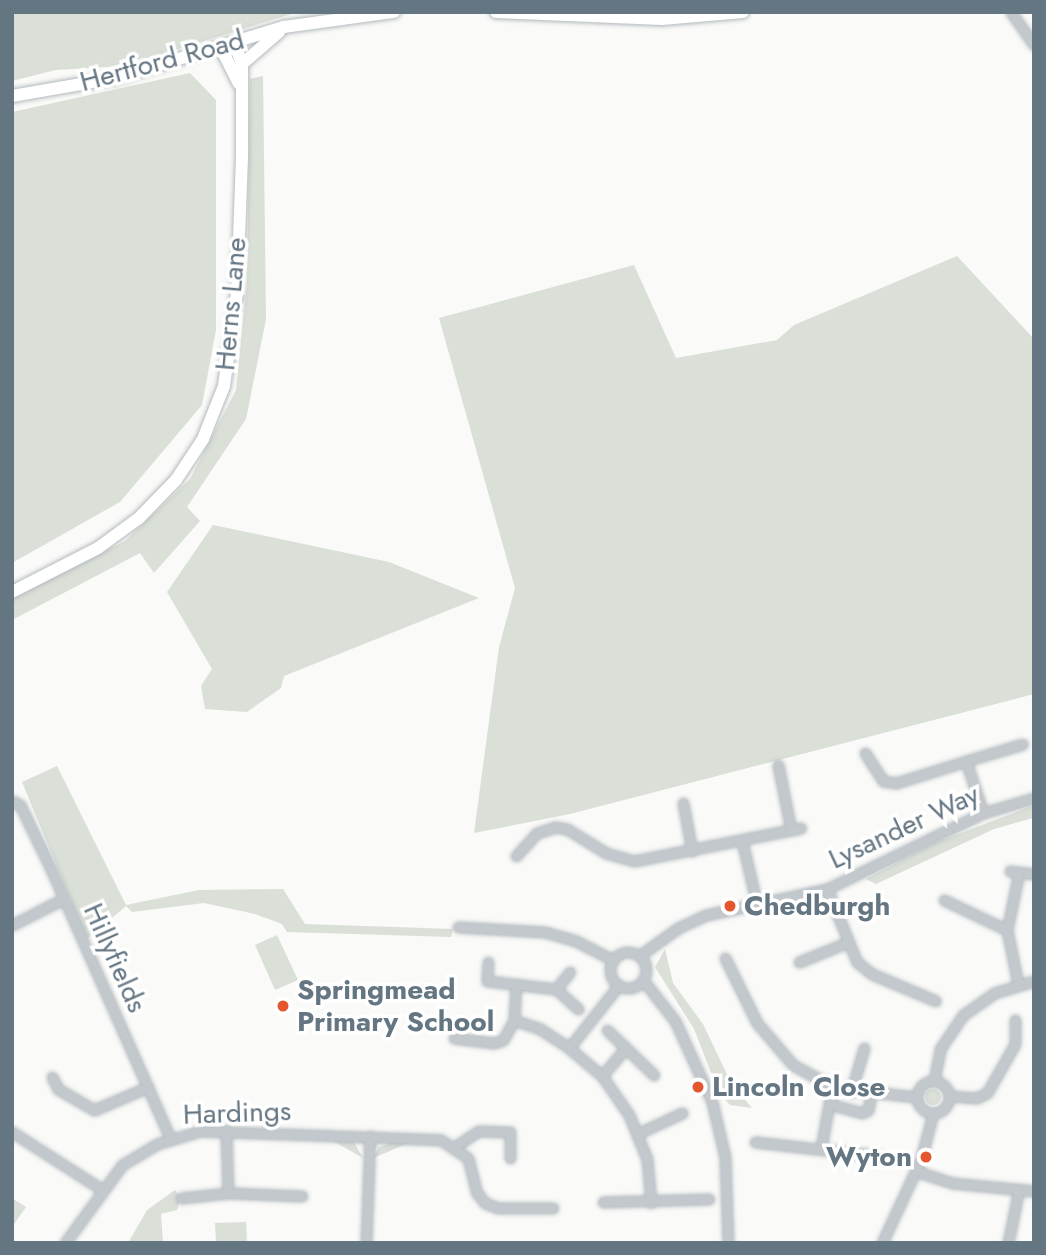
<!DOCTYPE html>
<html>
<head>
<meta charset="utf-8">
<style>
  body { margin:0 }
  #map { position:relative; width:1046px; height:1255px; overflow:hidden; background:#fafaf8; font-family:Jost,sans-serif }
  div>[style] { position:absolute }
  .green>* { inset:0; background:#dadfd7 }
  .round { border-radius:50% }
  .roads { filter:drop-shadow(0 0 2px #b3babf) drop-shadow(0 0 2px #b3babf) }
  .street>* { height:9px; margin:-4.5px; padding:0 4.5px; transform-origin:4.5px; border-radius:4.5px; background:#c3c8cc }
  .street>.ring { margin:-4.5px; padding:0; box-sizing:content-box; background:none; border:9px solid #c3c8cc; border-radius:50% }
  .secondary>* { height:12px; margin:-6px; padding:0 6px; transform-origin:6px; border-radius:6px; background:#fff }
  .dots>* { width:19px; height:19px; translate:-50% -50%; box-sizing:border-box; border:4px solid #fff; border-radius:50% }
  span { translate:-50% -50%; white-space:nowrap; text-align:center; line-height:1.15; -webkit-text-stroke:7px #fff; paint-order:stroke }
  .street-label { font-size:28px; color:#657683 }
  .poi-label { font-size:28px; color:#657683; font-weight:700 }
  .left { translate:0 -50%; text-align:left }
  .right { translate:-100% -50%; text-align:right }
  .frame { position:absolute; inset:0; border:14px solid #657683; pointer-events:none }
</style>
</head>
<body>
<div id="map">
  <div class="green">
    <div style="clip-path:polygon(12px 12px,298px 12px,123px 66px,56px 70px,12px 81px)"></div>
    <div style="clip-path:polygon(190px 73px,216px 100px,216px 330px,202px 405px,120px 502px,12px 563px,12px 112px)"></div>
    <div style="clip-path:polygon(263px 76px,266px 319px,246px 419px,187px 507px,200px 521px,154px 573px,140px 553px,12px 620px,12px 598px,125px 541px,190px 479px,236px 390px,247px 282px,250px 79px)"></div>
    <div style="clip-path:polygon(957px 256px,1034px 339px,1034px 694px,570px 814px,474px 833px,499px 647px,515px 588px,439px 318px,634px 265px,676px 358px,777px 340px,794px 325px)"></div>
    <div style="clip-path:polygon(213px 525px,389px 562px,479px 598px,284px 676px,281px 688px,247px 712px,205px 709px,201px 686px,212px 669px,167px 592px)"></div>
    <div style="clip-path:polygon(57px 766px,126px 905px,199px 890px,283px 889px,305px 924px,453px 929px,451px 937px,287px 932px,282px 924px,255px 914px,204px 903px,132px 912px,126px 906px,87px 939px,22px 782px)"></div>
    <div style="clip-path:polygon(1034px 805px,1033px 818px,994px 829px,876px 884px,866px 879px,935px 843px)"></div>
    <div style="clip-path:polygon(277px 935px,298px 980px,275px 990px,255px 945px)"></div>
    <div style="clip-path:polygon(665px 949px,673px 983px,703px 1024px,731px 1083px,752px 1108px,730px 1105px,719px 1093px,694px 1029px,655px 967px)"></div>
    <div class="round" style="left:925px;top:1089px;width:16px;height:16px"></div>
    <div style="clip-path:polygon(333px 1138px,354px 1142px,363px 1158px,333px 1141px)"></div>
    <div style="clip-path:polygon(395px 1142px,409px 1143px,373px 1158px,379px 1147px)"></div>
    <div style="clip-path:polygon(175px 1190px,181px 1198px,177px 1210px,161px 1214px,163px 1243px,128px 1243px,147px 1210px)"></div>
    <div style="clip-path:polygon(12px 1198px,26px 1207px,12px 1227px)"></div>
    <div style="clip-path:polygon(246px 1222px,247px 1243px,216px 1243px,215px 1223px)"></div>
  </div>
  <div class="roads">
    <div class="street">
      <div style="left:1011px;top:12px;width:40px;rotate:55.1deg"></div>
      <div style="left:865px;top:753px;width:33px;rotate:57deg"></div>
      <div style="left:883px;top:781px;width:13px;rotate:9deg"></div>
      <div style="left:896px;top:783px;width:73px;rotate:-17.4deg"></div>
      <div style="left:966px;top:761px;width:55px;rotate:71.9deg"></div>
      <div style="left:966px;top:761px;width:59px;rotate:-16.6deg"></div>
      <div style="left:778px;top:765px;width:66px;rotate:78.7deg"></div>
      <div style="left:12px;top:801px;width:9px;rotate:27deg"></div>
      <div style="left:20px;top:805px;width:69px;rotate:64.2deg"></div>
      <div style="left:50px;top:867px;width:296px;rotate:66.1deg"></div>
      <div style="left:683px;top:803px;width:49px;rotate:79.4deg"></div>
      <div style="left:742px;top:841px;width:66px;rotate:76.8deg"></div>
      <div style="left:516px;top:856px;width:31px;rotate:-48deg"></div>
      <div style="left:537px;top:833px;width:19px;rotate:-18deg"></div>
      <div style="left:555px;top:827px;width:12px;rotate:9deg"></div>
      <div style="left:567px;top:829px;width:46px;rotate:31.6deg"></div>
      <div style="left:606px;top:853px;width:29px;rotate:16deg"></div>
      <div style="left:634px;top:861px;width:170px;rotate:-11.2deg"></div>
      <div style="left:1010px;top:871px;width:24px;rotate:7deg"></div>
      <div style="left:827px;top:889px;width:79px;rotate:67.7deg"></div>
      <div style="left:857px;top:962px;width:19px;rotate:39deg"></div>
      <div style="left:872px;top:974px;width:69px;rotate:22.9deg"></div>
      <div style="left:944px;top:900px;width:70px;rotate:25.5deg"></div>
      <div style="left:12px;top:925px;width:57px;rotate:-27deg"></div>
      <div style="left:458px;top:927px;width:87px;rotate:3.3deg"></div>
      <div style="left:545px;top:932px;width:32px;rotate:16deg"></div>
      <div style="left:576px;top:941px;width:42px;rotate:27.2deg"></div>
      <div class="ring" style="left:610px;top:952px;width:27px;height:27px"></div>
      <div style="left:639px;top:956px;width:48px;rotate:-35.7deg"></div>
      <div style="left:678px;top:928px;width:31px;rotate:-25deg"></div>
      <div style="left:706px;top:915px;width:124px;rotate:-12.1deg"></div>
      <div style="left:827px;top:889px;width:174px;rotate:-26deg"></div>
      <div style="left:983px;top:813px;width:53px;rotate:-16.4deg"></div>
      <div style="left:725px;top:958px;width:72px;rotate:63.8deg"></div>
      <div style="left:757px;top:1023px;width:55px;rotate:49.4deg"></div>
      <div style="left:793px;top:1065px;width:48px;rotate:28.7deg"></div>
      <div style="left:835px;top:1088px;width:82px;rotate:6.3deg"></div>
      <div style="left:488px;top:962px;width:19px;rotate:93deg"></div>
      <div style="left:487px;top:981px;width:69px;rotate:6.6deg"></div>
      <div style="left:556px;top:989px;width:30px;rotate:42deg"></div>
      <div style="left:799px;top:962px;width:51px;rotate:-22deg"></div>
      <div style="left:643px;top:980px;width:52px;rotate:52deg"></div>
      <div style="left:675px;top:1021px;width:89px;rotate:65.4deg"></div>
      <div style="left:712px;top:1102px;width:57px;rotate:76.7deg"></div>
      <div style="left:725px;top:1157px;width:86px;rotate:88deg"></div>
      <div style="left:1018px;top:984px;width:55px;rotate:-101.5deg"></div>
      <div style="left:1007px;top:930px;width:59px;rotate:-78.3deg"></div>
      <div style="left:556px;top:989px;width:22px;rotate:-51deg"></div>
      <div style="left:514px;top:1020px;width:28px;rotate:19deg"></div>
      <div style="left:540px;top:1029px;width:35px;rotate:33deg"></div>
      <div style="left:569px;top:1048px;width:43px;rotate:40.3deg"></div>
      <div style="left:602px;top:1076px;width:47px;rotate:55.3deg"></div>
      <div style="left:629px;top:1115px;width:48px;rotate:67.8deg"></div>
      <div style="left:647px;top:1159px;width:44px;rotate:84.8deg"></div>
      <div style="left:607px;top:1030px;width:65px;rotate:43.8deg"></div>
      <div style="left:454px;top:1038px;width:40px;rotate:7.1deg"></div>
      <div style="left:494px;top:1043px;width:9px;rotate:-18deg"></div>
      <div style="left:503px;top:1040px;width:23px;rotate:-61deg"></div>
      <div style="left:514px;top:1020px;width:36px;rotate:-87deg"></div>
      <div style="left:569px;top:1048px;width:80px;rotate:-51.6deg"></div>
      <div style="left:602px;top:1076px;width:35px;rotate:-50deg"></div>
      <div style="left:52px;top:1077px;width:13px;rotate:63deg"></div>
      <div style="left:58px;top:1089px;width:42px;rotate:30.3deg"></div>
      <div style="left:94px;top:1110px;width:59px;rotate:-23.1deg"></div>
      <div style="left:934px;top:1081px;width:33px;rotate:-79deg"></div>
      <div style="left:940px;top:1049px;width:41px;rotate:-55.9deg"></div>
      <div style="left:963px;top:1015px;width:38px;rotate:-35deg"></div>
      <div style="left:994px;top:993px;width:42px;rotate:-16.7deg"></div>
      <div class="ring" style="left:917px;top:1081px;width:23px;height:23px"></div>
      <div style="left:835px;top:1088px;width:17px;rotate:111deg"></div>
      <div style="left:829px;top:1104px;width:34px;rotate:15deg"></div>
      <div style="left:862px;top:1113px;width:7px;rotate:-27deg"></div>
      <div style="left:868px;top:1110px;width:15px;rotate:-79deg"></div>
      <div style="left:851px;top:1092px;width:46px;rotate:-73.5deg"></div>
      <div style="left:949px;top:1096px;width:28px;rotate:4deg"></div>
      <div style="left:977px;top:1098px;width:11px;rotate:-27deg"></div>
      <div style="left:987px;top:1093px;width:56px;rotate:-60.3deg"></div>
      <div style="left:1015px;top:1044px;width:24px;rotate:-90deg"></div>
      <div style="left:226px;top:1130px;width:63px;rotate:88.2deg"></div>
      <div style="left:12px;top:1132px;width:106px;rotate:32.6deg"></div>
      <div style="left:637px;top:1134px;width:50px;rotate:-25deg"></div>
      <div style="left:755px;top:1142px;width:125px;rotate:6.4deg"></div>
      <div style="left:456px;top:1146px;width:27px;rotate:-34deg"></div>
      <div style="left:478px;top:1131px;width:32px;rotate:2deg"></div>
      <div style="left:510px;top:1132px;width:26px;rotate:90deg"></div>
      <div style="left:821px;top:1148px;width:45px;rotate:-79.7deg"></div>
      <div style="left:915px;top:1171px;width:39px;rotate:18deg"></div>
      <div style="left:952px;top:1183px;width:82px;rotate:5.6deg"></div>
      <div style="left:181px;top:1198px;width:47px;rotate:-6.1deg"></div>
      <div style="left:228px;top:1193px;width:74px;rotate:2.3deg"></div>
      <div style="left:603px;top:1202px;width:106px;rotate:-1.6deg"></div>
      <div style="left:65px;top:1243px;width:97px;rotate:-53.8deg"></div>
      <div style="left:122px;top:1165px;width:41px;rotate:-31deg"></div>
      <div style="left:157px;top:1144px;width:45px;rotate:-16.8deg"></div>
      <div style="left:200px;top:1131px;width:241px;rotate:2.1deg"></div>
      <div style="left:441px;top:1140px;width:32px;rotate:34deg"></div>
      <div style="left:468px;top:1158px;width:36px;rotate:76deg"></div>
      <div style="left:477px;top:1193px;width:13px;rotate:51deg"></div>
      <div style="left:485px;top:1203px;width:14px;rotate:21deg"></div>
      <div style="left:498px;top:1208px;width:55px"></div>
      <div style="left:366px;top:1243px;width:107px;rotate:-87.9deg"></div>
      <div style="left:882px;top:1243px;width:93px;rotate:-65.1deg"></div>
      <div style="left:921px;top:1159px;width:48px;rotate:-75.4deg"></div>
      <div style="left:1008px;top:1243px;width:55px;rotate:-78.5deg"></div>
    </div>
    <div class="secondary">
      <div style="left:496px;top:12px;width:166px;rotate:2.4deg"></div>
      <div style="left:662px;top:19px;width:81px;rotate:-4.9deg"></div>
      <div style="left:220px;top:46px;width:42px;rotate:63.4deg"></div>
      <div style="left:242px;top:64px;width:49px;rotate:-40.9deg"></div>
      <div style="left:12px;top:96px;width:106px;rotate:-9.8deg"></div>
      <div style="left:116px;top:78px;width:176px;rotate:-16.9deg"></div>
      <div style="left:284px;top:27px;width:111px;rotate:-7.8deg"></div>
      <div style="left:12px;top:592px;width:97px;rotate:-27.1deg"></div>
      <div style="left:98px;top:548px;width:51px;rotate:-36.2deg"></div>
      <div style="left:139px;top:518px;width:53px;rotate:-45.8deg"></div>
      <div style="left:176px;top:480px;width:49px;rotate:-56.6deg"></div>
      <div style="left:203px;top:439px;width:57px;rotate:-68.4deg"></div>
      <div style="left:224px;top:386px;width:94px;rotate:-82deg"></div>
      <div style="left:237px;top:293px;width:138px;rotate:-87.9deg"></div>
      <div style="left:242px;top:155px;width:91px;rotate:-90deg"></div>
      <div style="left:242px;top:64px;width:23px;rotate:-110deg"></div>
    </div>
  </div>
  <div class="dots">
    <div style="left:730px;top:906px;background:#e4572e"></div>
    <div style="left:283px;top:1006px;background:#e4572e"></div>
    <div style="left:698px;top:1087px;background:#e4572e"></div>
    <div style="left:926px;top:1157px;background:#e4572e"></div>
  </div>
  <div class="street-label">
    <span style="left:162px;top:61px;rotate:-15deg">Hertford Road</span>
    <span style="left:231px;top:304px;rotate:-85deg">Herns Lane</span>
    <span style="left:904px;top:827px;rotate:-25deg">Lysander Way</span>
    <span style="left:115px;top:958px;rotate:66deg">Hillyfields</span>
    <span style="left:237px;top:1113px;rotate:-2deg">Hardings</span>
  </div>
  <div class="poi-label">
    <span class="left" style="left:744px;top:906px">Chedburgh</span>
    <span class="left" style="left:297px;top:1006px">Springmead<br>Primary School</span>
    <span class="left" style="left:712px;top:1087px">Lincoln Close</span>
    <span class="right" style="left:912px;top:1157px">Wyton</span>
  </div>
  <div class="frame"></div>
</div>
</body>
</html>
